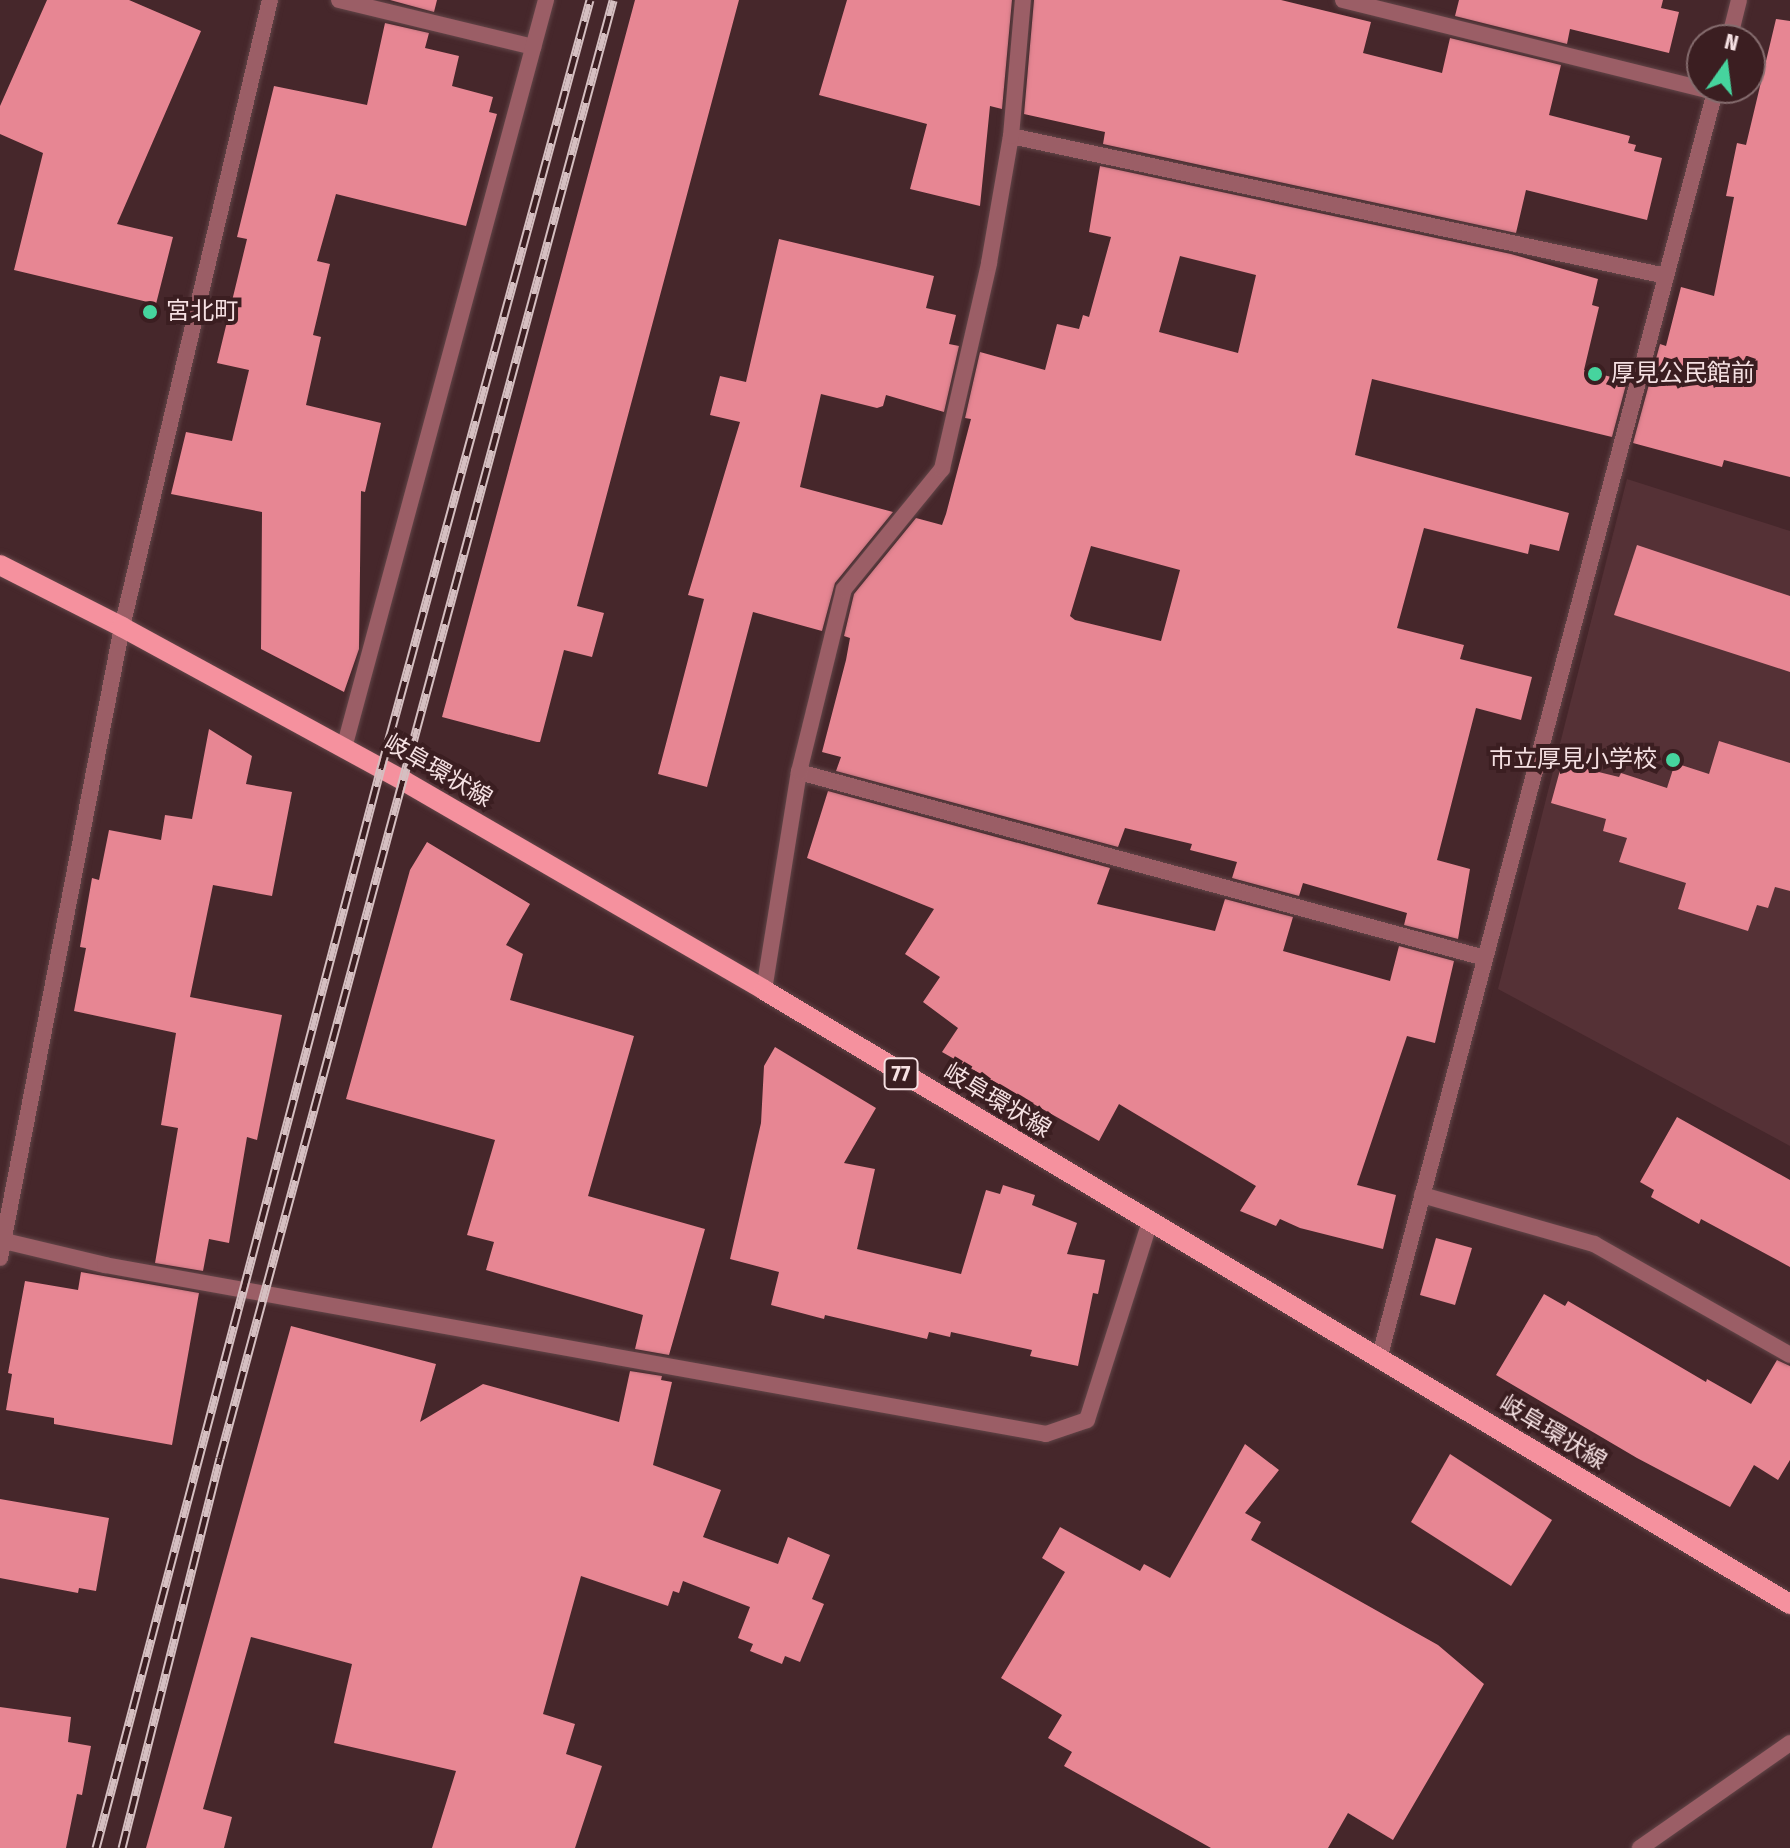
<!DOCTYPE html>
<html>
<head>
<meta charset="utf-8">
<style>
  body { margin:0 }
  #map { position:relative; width:1790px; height:1848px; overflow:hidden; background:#46272b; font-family:"Fira Sans Condensed","Noto Sans JP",sans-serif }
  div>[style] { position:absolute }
  .built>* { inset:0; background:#553136 }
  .building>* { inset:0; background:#e78693 }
  .roads { filter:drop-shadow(0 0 2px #624548) drop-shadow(0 0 2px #624548) }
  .lane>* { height:16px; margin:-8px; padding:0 8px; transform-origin:8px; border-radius:8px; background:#9b5e66 }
  .street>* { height:16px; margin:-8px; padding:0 8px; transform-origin:8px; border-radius:8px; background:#9b5e66 }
  .primary>* { height:20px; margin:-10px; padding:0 10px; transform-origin:10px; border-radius:10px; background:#f5919e }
  .rail>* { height:9px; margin-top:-4.5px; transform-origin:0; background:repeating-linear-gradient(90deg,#3b1e21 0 18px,#d5bfc1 0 36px); box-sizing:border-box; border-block:2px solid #d5bfc1 }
  .dots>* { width:22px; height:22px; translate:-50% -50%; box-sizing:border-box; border:4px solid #3b1e21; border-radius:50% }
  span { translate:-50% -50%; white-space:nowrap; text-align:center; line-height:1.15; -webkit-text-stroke:8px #3b1e21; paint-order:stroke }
  .shield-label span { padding:2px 6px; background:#3b1e21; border:2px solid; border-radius:6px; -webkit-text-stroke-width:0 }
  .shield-label { font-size:22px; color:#f5e0e2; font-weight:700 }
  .poi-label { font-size:24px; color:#f5e0e2 }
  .left { translate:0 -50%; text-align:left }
  .right { translate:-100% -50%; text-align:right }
  .street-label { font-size:24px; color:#f5e0e2 }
  .north { position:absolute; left:1686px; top:24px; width:80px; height:80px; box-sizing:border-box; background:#3b1e21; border:2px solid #856c6e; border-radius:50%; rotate:14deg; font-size:22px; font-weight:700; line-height:32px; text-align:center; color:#f5e0e2 }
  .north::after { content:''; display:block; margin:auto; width:28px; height:36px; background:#46d49e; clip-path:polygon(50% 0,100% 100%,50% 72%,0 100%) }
</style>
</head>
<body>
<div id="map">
  <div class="built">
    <div style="clip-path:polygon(1627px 479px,1790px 531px,1790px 1146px,1498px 989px)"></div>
  </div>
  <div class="building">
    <div style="clip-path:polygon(47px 0,129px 0,201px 31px,117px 224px,173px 237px,156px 304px,14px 270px,43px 153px,0 134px,0 106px)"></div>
    <div style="clip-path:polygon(390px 0,437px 0,434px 12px)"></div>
    <div style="clip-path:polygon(635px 0,739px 0,577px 606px,604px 613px,592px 657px,564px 650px,540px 742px,537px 742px,442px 717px)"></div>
    <div style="clip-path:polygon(847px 0,1012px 0,1002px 109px,990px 106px,980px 206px,910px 189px,927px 124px,819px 95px)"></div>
    <div style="clip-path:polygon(1034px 0,1281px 0,1371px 22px,1363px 53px,1442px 73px,1450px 38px,1561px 65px,1549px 115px,1630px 136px,1628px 143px,1636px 145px,1634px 151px,1662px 158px,1647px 220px,1526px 190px,1516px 233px,1103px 144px,1105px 132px,1024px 114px)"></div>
    <div style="clip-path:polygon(1459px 0,1663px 0,1661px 8px,1679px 12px,1669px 53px,1570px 29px,1567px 44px,1455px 16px)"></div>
    <div style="clip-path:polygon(1776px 19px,1790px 21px,1790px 477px,1724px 460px,1722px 467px,1633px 443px,1660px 344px,1666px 346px,1681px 287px,1714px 296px,1734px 197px,1726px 196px,1737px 143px,1746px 145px)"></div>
    <div style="clip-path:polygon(385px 23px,429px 33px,425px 48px,459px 56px,452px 86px,493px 97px,489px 112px,497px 114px,466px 226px,336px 194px,317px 261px,330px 264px,313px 335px,321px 337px,306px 405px,381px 423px,365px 492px,361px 491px,359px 649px,344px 692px,261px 649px,262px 512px,171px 494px,186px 432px,232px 441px,249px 370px,217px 363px,247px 239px,237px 237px,274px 86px,367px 105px)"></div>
    <div style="clip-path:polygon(evenodd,1100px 166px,1511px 254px,1598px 279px,1592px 305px,1599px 307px,1584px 370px,1627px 381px,1612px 437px,1372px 379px,1355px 455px,1569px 513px,1559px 551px,1530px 544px,1528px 554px,1424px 528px,1397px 628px,1464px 645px,1460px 659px,1532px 677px,1521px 720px,1476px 708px,1437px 860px,1470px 869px,1458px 939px,1404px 925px,1407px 913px,1303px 883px,1299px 896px,1232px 878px,1237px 862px,1190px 850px,1192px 844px,1125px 828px,1118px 847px,836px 771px,841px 757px,822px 752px,846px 660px,850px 638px,844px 636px,854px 594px,916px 518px,942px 525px,946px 514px,971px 419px,965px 418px,980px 352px,1045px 370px,1057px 324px,1079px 329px,1083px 315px,1089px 317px,1111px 237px,1089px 232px,1100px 166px,1180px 256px,1256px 275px,1238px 353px,1159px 332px,1180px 256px,1100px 166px,1091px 546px,1180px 570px,1161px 641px,1075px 620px,1070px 616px,1091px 546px)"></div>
    <div style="clip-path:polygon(779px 239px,934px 276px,926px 308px,956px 315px,949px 344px,959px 346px,944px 412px,886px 395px,883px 406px,877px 408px,821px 394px,800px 487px,893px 512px,835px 583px,822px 631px,753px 612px,707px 787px,658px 774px,704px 599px,688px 595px,740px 422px,710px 415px,720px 376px,746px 382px)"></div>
    <div style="clip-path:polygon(1637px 545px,1790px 596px,1790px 672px,1614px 615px)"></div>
    <div style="clip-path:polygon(209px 729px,252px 756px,246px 784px,292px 792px,272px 896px,213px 885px,190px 997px,282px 1015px,257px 1140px,247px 1137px,229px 1243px,209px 1239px,203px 1271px,155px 1263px,178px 1128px,161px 1125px,176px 1033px,74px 1011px,86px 948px,80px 947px,92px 878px,99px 880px,109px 830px,161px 840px,165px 815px,192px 819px)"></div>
    <div style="clip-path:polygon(1719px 741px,1790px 763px,1790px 891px,1775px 887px,1768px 908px,1757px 905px,1748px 931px,1678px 909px,1686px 883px,1619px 862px,1627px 838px,1603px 831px,1606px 819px,1551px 803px,1562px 763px,1619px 777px,1621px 773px,1667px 788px,1675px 763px,1709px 774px)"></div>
    <div style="clip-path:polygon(828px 791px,1110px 868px,1097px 904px,1215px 931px,1225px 899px,1293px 917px,1283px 951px,1390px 981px,1399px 946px,1454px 961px,1435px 1043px,1407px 1036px,1357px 1185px,1396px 1195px,1383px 1249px,1300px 1228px,1280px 1219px,1276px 1226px,1240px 1211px,1256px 1186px,1119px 1104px,1099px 1141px,942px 1052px,958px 1028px,923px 1002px,940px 977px,905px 954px,934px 909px,807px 858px)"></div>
    <div style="clip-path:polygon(427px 842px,530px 904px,506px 945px,523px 954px,510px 1000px,634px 1036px,588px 1196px,705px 1229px,669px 1355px,635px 1349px,643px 1315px,486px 1270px,494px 1242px,467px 1235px,495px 1140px,346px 1099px,410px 870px)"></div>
    <div style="clip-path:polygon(775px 1047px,876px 1108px,844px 1163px,875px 1169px,857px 1249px,961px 1274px,986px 1190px,1000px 1194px,1003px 1185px,1035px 1195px,1032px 1205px,1077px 1223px,1067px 1254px,1105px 1260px,1098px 1294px,1093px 1293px,1078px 1366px,1030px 1356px,1032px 1350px,951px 1332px,950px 1337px,929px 1332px,927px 1339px,825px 1315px,824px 1319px,771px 1305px,779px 1272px,730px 1259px,761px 1123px,764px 1066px)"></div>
    <div style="clip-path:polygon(1677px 1117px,1790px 1180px,1790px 1267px,1701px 1219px,1699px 1224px,1651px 1197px,1654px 1190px,1640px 1182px)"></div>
    <div style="clip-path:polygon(1436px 1238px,1472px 1248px,1455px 1305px,1420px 1295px)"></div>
    <div style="clip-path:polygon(81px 1272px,199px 1293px,172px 1445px,54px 1424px,54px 1418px,6px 1410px,12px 1374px,8px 1373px,25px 1281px,78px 1290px)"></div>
    <div style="clip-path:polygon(1544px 1294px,1565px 1306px,1568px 1301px,1706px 1382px,1707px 1379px,1751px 1404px,1777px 1360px,1790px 1366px,1790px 1460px,1778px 1480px,1754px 1465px,1730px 1507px,1637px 1458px,1496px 1375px)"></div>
    <div style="clip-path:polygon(291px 1326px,436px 1364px,420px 1422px,483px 1384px,619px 1422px,630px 1371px,662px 1376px,661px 1380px,672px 1382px,653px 1465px,721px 1490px,703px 1537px,778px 1564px,788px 1537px,830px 1555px,812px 1599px,824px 1604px,800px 1662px,785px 1656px,782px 1664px,750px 1651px,753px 1644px,738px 1638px,750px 1607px,683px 1581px,679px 1593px,673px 1591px,668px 1606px,581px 1576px,543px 1714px,575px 1724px,566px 1754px,602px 1766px,575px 1848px,432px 1848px,456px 1771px,334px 1743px,352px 1664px,251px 1637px,203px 1809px,232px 1817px,224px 1848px,146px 1848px)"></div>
    <div style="clip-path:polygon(1245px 1444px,1279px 1470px,1245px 1513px,1261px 1522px,1251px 1540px,1438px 1645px,1484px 1684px,1393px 1840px,1348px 1813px,1328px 1848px,1211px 1848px,1064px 1766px,1072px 1752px,1048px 1738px,1062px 1715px,1001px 1678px,1065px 1572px,1042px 1558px,1060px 1527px,1140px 1571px,1144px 1564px,1170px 1578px)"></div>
    <div style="clip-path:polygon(1450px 1454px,1552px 1520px,1511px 1586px,1411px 1522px)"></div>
    <div style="clip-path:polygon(0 1499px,109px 1518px,96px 1591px,79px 1588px,78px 1593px,0 1578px)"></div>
    <div style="clip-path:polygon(0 1707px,71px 1717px,68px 1742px,91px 1746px,82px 1795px,77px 1794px,66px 1848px,0 1848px)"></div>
  </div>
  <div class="roads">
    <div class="lane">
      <div style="left:1343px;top:0;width:383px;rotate:13.9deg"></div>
      <div style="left:1011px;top:136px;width:670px;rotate:12.06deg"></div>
      <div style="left:799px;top:772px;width:711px;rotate:15.17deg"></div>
    </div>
    <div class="street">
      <div style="left:339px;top:0;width:200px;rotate:13.6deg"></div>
      <div style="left:1729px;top:40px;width:41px;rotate:-76deg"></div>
      <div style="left:344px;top:748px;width:775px;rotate:-74.89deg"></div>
      <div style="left:764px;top:990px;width:221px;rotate:-80.9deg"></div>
      <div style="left:799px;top:772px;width:188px;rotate:-76.2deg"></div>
      <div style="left:844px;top:589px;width:155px;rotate:-50.8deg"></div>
      <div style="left:942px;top:469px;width:211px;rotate:-77.1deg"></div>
      <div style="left:989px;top:263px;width:129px;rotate:-80.2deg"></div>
      <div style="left:1011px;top:136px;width:137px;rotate:-85deg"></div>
      <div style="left:1422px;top:1195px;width:179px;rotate:15.9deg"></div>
      <div style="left:1594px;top:1244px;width:225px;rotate:29.5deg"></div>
      <div style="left:0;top:1240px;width:108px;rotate:13.4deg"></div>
      <div style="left:105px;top:1265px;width:956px;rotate:10.18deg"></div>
      <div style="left:1046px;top:1434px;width:43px;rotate:-18.9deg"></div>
      <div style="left:1087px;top:1420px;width:206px;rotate:-72.4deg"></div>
      <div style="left:0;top:1258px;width:643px;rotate:-79.06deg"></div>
      <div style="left:122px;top:627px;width:644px;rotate:-76.72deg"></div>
      <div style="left:1379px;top:1359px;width:1315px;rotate:-75.15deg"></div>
      <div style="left:1640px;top:1848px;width:183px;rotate:-35deg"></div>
    </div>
    <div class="primary">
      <div style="left:0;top:565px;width:137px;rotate:26.9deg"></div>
      <div style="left:122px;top:627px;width:321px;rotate:28.6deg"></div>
      <div style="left:404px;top:781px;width:416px;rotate:30.1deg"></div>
      <div style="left:764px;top:990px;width:1196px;rotate:30.9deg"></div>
    </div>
  </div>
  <div class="rail">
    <div style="left:96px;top:1848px;width:1117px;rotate:-75.22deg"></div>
    <div style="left:381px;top:768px;width:796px;rotate:-74.78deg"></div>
    <div style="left:122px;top:1848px;width:402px;rotate:-75.9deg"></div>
    <div style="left:220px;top:1458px;width:1510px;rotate:-74.91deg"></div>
  </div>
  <div class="dots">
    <div style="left:150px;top:312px;background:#46d49e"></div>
    <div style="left:1595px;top:374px;background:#46d49e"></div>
    <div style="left:1673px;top:760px;background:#46d49e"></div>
  </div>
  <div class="shield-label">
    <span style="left:901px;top:1074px">77</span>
  </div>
  <div class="poi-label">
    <span class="left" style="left:166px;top:312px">宮北町</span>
    <span class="left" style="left:1611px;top:374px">厚見公民館前</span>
    <span class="right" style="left:1657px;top:760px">市立厚見小学校</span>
  </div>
  <div class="street-label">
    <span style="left:438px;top:771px;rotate:30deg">岐阜環状線</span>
    <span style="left:997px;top:1101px;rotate:31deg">岐阜環状線</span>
    <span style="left:1553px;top:1433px;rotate:31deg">岐阜環状線</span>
  </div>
  <div class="north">N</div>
</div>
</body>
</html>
